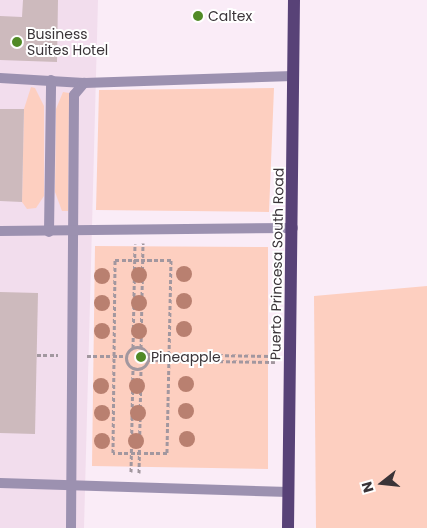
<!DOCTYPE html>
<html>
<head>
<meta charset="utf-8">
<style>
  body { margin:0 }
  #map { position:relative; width:427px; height:528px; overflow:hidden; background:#faecf7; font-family:Poppins,sans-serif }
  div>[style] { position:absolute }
  .built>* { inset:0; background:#f2dded }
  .green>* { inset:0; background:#fdcfc0 }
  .building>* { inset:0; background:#cdbabd }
  .path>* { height:3px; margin-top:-1.5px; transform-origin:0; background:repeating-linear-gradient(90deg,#a2979f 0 4px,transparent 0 6.5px) }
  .path>.ring { margin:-1.5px; padding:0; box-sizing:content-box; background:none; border:3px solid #a2979f; border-radius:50% }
  .lane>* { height:10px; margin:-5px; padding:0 5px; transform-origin:5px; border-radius:5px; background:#9c91b0 }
  .street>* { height:10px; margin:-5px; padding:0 5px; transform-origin:5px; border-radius:5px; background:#9c91b0 }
  .primary>* { height:12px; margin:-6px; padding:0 6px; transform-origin:6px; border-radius:6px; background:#584277 }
  .trees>* { width:16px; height:16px; margin:-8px; border-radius:50%; background:#b98070 }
  .dots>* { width:14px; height:14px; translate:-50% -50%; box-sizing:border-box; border:2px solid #fff; border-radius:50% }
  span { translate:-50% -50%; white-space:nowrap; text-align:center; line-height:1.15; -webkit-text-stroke:4px #fff; paint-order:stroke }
  .poi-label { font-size:14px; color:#3a3438 }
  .left { translate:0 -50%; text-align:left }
  .street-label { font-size:14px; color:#3a3438 }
  .north { position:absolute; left:357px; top:458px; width:50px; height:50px; -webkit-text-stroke:4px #fff; paint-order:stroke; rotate:254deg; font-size:14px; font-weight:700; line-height:20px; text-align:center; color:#3a3438 }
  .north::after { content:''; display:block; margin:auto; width:18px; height:22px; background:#3a3438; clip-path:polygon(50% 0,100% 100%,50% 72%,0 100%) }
</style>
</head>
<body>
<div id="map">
  <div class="built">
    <div style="clip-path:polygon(0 0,98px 0,84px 528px,0 528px)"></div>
  </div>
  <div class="green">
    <div style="clip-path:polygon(31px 87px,35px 88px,44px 106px,44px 196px,36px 208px,27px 209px,22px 202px,24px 109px)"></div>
    <div style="clip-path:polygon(274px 88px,269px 212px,96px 210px,99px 90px)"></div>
    <div style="clip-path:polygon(63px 92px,69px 93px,68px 211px,62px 211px,55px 192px,56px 109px)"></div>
    <div style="clip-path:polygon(95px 246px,268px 247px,268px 469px,92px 466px)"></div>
    <div style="clip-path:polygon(427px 286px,427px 528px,316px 528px,314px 296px)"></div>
  </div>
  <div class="building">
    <div style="clip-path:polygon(23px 0,58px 0,57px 62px,0 60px,0 16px,22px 17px)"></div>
    <div style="clip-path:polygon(0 109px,24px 109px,22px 202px,0 201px)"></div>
    <div style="clip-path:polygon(0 292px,38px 293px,35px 434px,0 433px)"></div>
  </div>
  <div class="path">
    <div style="left:115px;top:260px;width:56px"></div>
    <div style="left:171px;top:260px;width:193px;rotate:91.2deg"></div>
    <div style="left:167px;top:453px;width:54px;rotate:180deg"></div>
    <div style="left:113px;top:453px;width:193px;rotate:-89.4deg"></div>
    <div class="ring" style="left:126px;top:347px;width:19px;height:19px"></div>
    <div style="left:133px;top:348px;width:104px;rotate:-88.9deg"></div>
    <div style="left:141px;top:348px;width:105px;rotate:-88.9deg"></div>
    <div style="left:147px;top:354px;width:127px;rotate:0.9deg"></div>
    <div style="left:37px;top:355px;width:21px"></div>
    <div style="left:87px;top:356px;width:39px"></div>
    <div style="left:148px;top:360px;width:127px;rotate:0.9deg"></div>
    <div style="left:131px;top:472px;width:105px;rotate:-88.9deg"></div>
    <div style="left:139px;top:473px;width:105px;rotate:-88.9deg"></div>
  </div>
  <div class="lane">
    <div style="left:0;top:78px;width:84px;rotate:3.4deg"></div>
    <div style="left:49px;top:232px;width:152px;rotate:-89.2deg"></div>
    <div style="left:71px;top:528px;width:433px;rotate:-89.6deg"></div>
    <div style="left:74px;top:95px;width:16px;rotate:-50deg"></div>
    <div style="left:84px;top:83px;width:209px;rotate:-1.9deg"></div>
  </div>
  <div class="street">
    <div style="left:0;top:231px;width:293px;rotate:-0.6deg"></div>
    <div style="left:0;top:483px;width:289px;rotate:1.8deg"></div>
  </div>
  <div class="primary">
    <div style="left:288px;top:528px;width:528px;rotate:-89.35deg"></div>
  </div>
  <div class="trees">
    <div style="left:184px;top:274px"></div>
    <div style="left:139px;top:275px"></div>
    <div style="left:102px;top:276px"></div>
    <div style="left:184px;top:301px"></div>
    <div style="left:102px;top:303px"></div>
    <div style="left:139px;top:303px"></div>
    <div style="left:184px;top:329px"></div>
    <div style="left:102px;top:331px"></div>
    <div style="left:139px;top:331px"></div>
    <div style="left:186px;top:384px"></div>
    <div style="left:101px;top:386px"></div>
    <div style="left:137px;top:386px"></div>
    <div style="left:186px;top:411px"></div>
    <div style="left:102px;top:413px"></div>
    <div style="left:138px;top:413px"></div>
    <div style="left:187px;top:439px"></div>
    <div style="left:102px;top:441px"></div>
    <div style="left:136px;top:441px"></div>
  </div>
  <div class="dots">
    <div style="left:198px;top:16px;background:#518a26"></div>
    <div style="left:17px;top:42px;background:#518a26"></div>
    <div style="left:141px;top:357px;background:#518a26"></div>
  </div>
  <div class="poi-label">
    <span class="left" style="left:208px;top:16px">Caltex</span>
    <span class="left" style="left:27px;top:42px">Business<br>Suites Hotel</span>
    <span class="left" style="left:151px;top:357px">Pineapple</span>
  </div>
  <div class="street-label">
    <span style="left:277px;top:264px;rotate:-89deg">Puerto Princesa South Road</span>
  </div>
  <div class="north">N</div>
</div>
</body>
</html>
